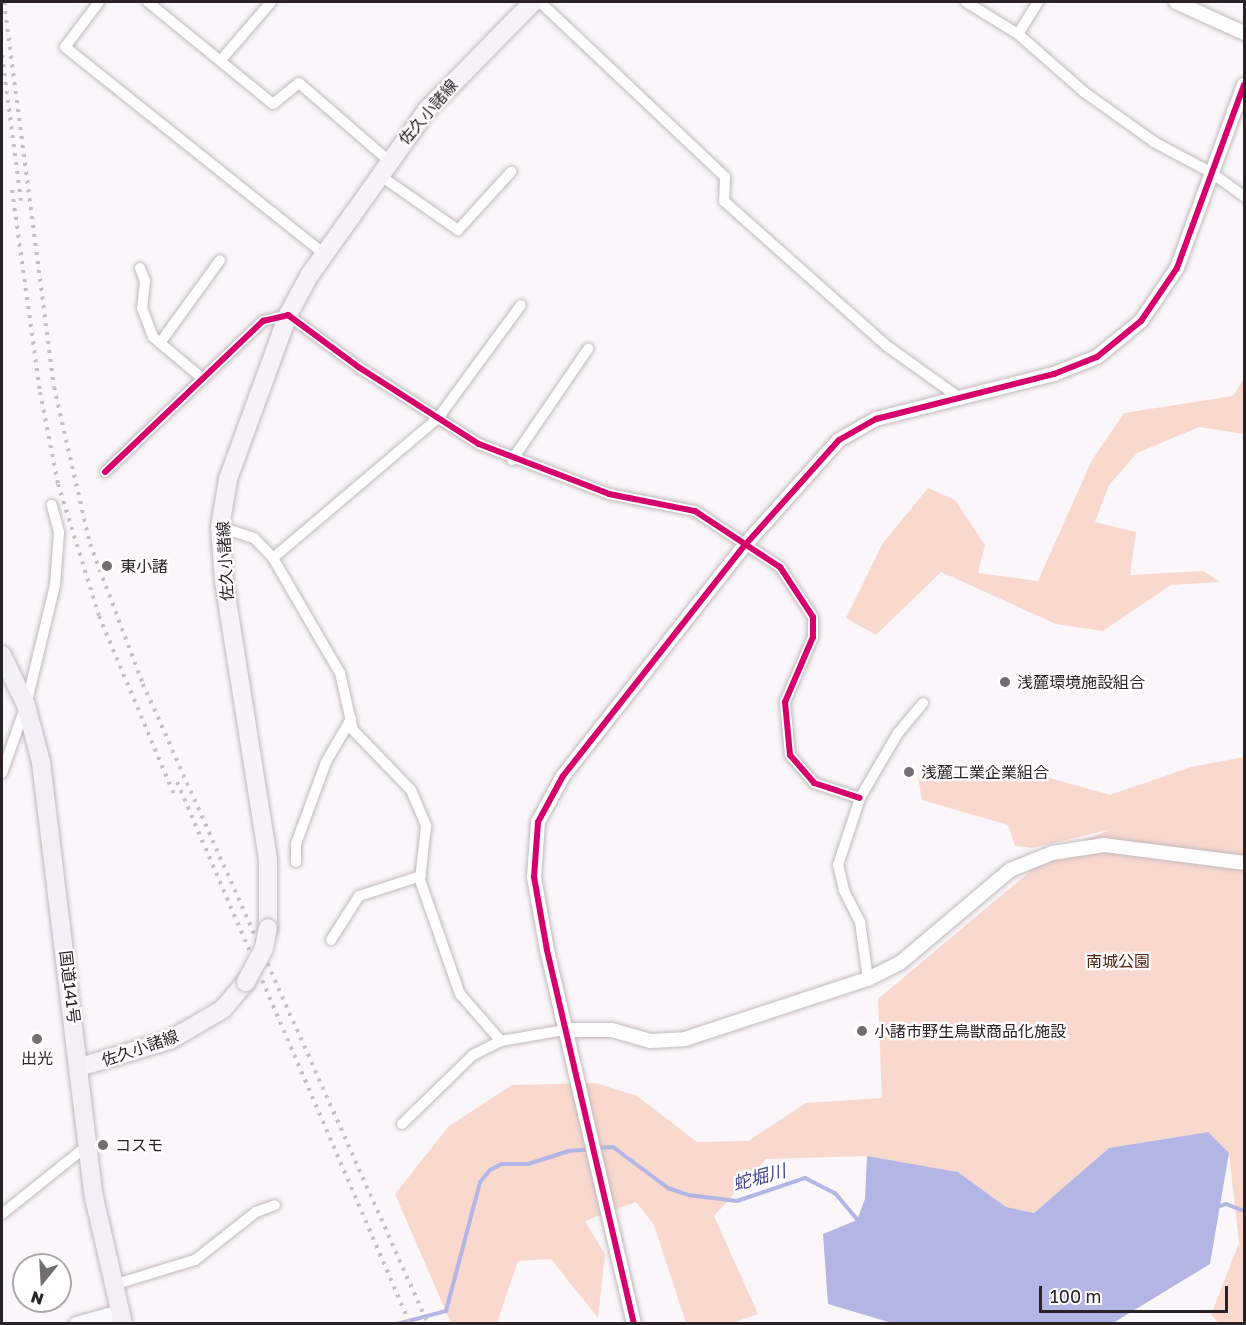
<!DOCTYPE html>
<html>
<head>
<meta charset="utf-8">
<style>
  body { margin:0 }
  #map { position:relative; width:1246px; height:1325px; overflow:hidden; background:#fbf6f9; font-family:"Golos Text","Noto Sans JP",sans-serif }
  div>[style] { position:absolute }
  .green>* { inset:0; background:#f9d8ce }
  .water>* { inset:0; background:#b3b6e5 }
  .stream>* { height:4px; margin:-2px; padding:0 2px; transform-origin:2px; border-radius:2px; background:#b3b6e5 }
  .roads { filter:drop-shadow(0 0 2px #c0babe) drop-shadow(0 0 2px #c0babe) }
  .minor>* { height:10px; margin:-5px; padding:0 5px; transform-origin:5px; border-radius:5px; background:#fefefe }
  .tertiary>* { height:14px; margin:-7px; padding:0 7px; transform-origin:7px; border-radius:7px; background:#fefefe }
  .secondary>* { height:15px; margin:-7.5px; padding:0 7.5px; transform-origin:7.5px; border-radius:7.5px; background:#faf9fb }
  .primary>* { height:18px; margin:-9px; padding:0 9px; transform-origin:9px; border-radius:9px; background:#f6f3f8 }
  .trunk>* { height:18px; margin:-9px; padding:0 9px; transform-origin:9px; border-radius:9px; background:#f3eff6 }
  .rail>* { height:4px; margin-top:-2px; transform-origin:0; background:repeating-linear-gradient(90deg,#c3c0c2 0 3px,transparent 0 9px) }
  .bridges { filter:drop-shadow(0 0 2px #c5bdc8) drop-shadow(0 0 2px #c5bdc8) }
  .primary-bridge>* { height:18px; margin:-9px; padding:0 9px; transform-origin:9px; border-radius:9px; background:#f6f3f8 }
  .cycleway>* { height:6px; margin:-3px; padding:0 3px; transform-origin:3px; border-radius:3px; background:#d6006c }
  .dots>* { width:16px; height:16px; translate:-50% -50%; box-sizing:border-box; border:3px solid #fff; border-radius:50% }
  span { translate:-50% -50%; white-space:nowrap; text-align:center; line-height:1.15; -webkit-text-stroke:4.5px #fff; paint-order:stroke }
  .street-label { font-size:16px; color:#2b2228 }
  .poi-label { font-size:16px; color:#2b2228 }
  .left { translate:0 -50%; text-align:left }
  .park-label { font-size:16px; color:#51220f }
  .water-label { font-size:18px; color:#434492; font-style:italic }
  .frame { position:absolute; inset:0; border:3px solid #2b2228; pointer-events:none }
  .north { position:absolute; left:12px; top:1253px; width:60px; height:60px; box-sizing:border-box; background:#fff; border:2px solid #aaa7a9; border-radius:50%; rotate:198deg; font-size:16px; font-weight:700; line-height:24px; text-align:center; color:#2b2228 }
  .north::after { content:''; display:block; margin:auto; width:21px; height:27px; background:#746c71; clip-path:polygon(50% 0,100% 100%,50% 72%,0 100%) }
  .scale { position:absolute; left:1039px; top:1286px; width:189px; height:27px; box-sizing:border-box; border:3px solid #2b2228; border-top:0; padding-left:8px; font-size:18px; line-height:21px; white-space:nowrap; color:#2b2228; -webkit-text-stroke:4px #fff; paint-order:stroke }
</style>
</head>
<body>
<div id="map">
  <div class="green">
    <div style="clip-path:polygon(1244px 378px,1244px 434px,1199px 427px,1137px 453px,1109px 485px,1095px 522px,1136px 532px,1130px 575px,1203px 571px,1220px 582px,1171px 585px,1103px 631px,1056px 624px,941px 572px,876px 635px,846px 618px,883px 543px,928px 488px,955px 500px,985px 545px,978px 573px,1038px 581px,1092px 460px,1124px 413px,1233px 396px)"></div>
    <div style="clip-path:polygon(1244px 757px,1244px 1323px,1219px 1323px,1211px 1315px,1239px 1243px,1229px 1153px,1207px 1132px,1109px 1148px,1034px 1213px,1006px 1207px,958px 1172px,867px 1156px,766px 1159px,714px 1216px,758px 1314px,732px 1323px,686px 1323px,654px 1225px,636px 1202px,585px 1221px,605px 1254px,598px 1318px,551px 1259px,518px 1261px,497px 1323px,451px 1323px,395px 1194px,449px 1126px,512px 1085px,596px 1083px,637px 1096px,697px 1142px,748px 1141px,806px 1103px,882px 1098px,878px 999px,1052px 853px,1112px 829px,1033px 848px,1015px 846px,1008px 825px,922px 800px,918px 777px,1018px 769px,1110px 795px,1191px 767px)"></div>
  </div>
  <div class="water">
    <div style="clip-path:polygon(1208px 1132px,1229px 1153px,1210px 1264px,1113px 1323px,892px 1323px,828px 1304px,823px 1234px,857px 1220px,865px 1199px,867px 1156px,958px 1172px,1006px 1207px,1034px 1213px,1109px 1148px)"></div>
  </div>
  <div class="stream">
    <div style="left:597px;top:1148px;width:16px;rotate:-4deg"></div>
    <div style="left:613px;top:1147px;width:69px;rotate:36.7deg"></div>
    <div style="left:668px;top:1188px;width:21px;rotate:19deg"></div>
    <div style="left:688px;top:1195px;width:49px;rotate:7deg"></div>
    <div style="left:737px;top:1201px;width:72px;rotate:-18.7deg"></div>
    <div style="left:805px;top:1178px;width:34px;rotate:27deg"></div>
    <div style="left:835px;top:1193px;width:38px;rotate:50deg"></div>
    <div style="left:1217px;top:1207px;width:9px;rotate:-18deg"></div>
    <div style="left:1226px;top:1204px;width:19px;rotate:21deg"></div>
    <div style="left:397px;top:1324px;width:51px;rotate:-14.9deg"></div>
    <div style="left:446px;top:1311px;width:133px;rotate:-75.2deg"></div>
    <div style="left:480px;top:1182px;width:16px;rotate:-50deg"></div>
    <div style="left:490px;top:1170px;width:13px;rotate:-27deg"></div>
    <div style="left:502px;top:1164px;width:26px"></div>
    <div style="left:528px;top:1164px;width:43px;rotate:-17.6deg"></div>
    <div style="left:569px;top:1151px;width:21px;rotate:-5deg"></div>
  </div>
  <div class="roads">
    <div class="minor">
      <div style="left:99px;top:2px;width:56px;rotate:127.1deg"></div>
      <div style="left:65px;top:47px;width:332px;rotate:38.6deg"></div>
      <div style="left:148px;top:2px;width:161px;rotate:39.2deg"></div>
      <div style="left:273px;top:104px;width:33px;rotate:-39deg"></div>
      <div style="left:299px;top:83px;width:118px;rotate:40.9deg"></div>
      <div style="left:540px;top:2px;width:255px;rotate:43.4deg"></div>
      <div style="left:725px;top:177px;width:24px;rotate:92deg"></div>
      <div style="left:724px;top:201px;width:218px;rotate:41.7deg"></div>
      <div style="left:887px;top:346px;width:91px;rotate:35.6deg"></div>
      <div style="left:966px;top:2px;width:61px;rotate:31.6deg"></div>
      <div style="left:1018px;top:34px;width:88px;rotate:41.3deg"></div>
      <div style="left:1084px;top:92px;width:86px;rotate:35.5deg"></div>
      <div style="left:1154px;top:142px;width:66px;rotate:28.1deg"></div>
      <div style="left:1212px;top:173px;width:39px;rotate:36deg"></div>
      <div style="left:1018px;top:34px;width:38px;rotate:-58deg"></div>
      <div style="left:221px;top:60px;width:77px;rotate:-49.2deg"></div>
      <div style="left:378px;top:174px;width:98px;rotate:35deg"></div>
      <div style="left:458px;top:230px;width:79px;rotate:-47.6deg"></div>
      <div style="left:140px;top:268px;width:14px;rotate:69deg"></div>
      <div style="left:145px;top:281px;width:27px;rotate:96deg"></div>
      <div style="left:142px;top:308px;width:31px;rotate:69deg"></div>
      <div style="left:153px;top:337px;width:65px;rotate:40deg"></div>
      <div style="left:160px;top:343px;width:102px;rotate:-54.1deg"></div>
      <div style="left:512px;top:460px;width:135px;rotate:-55.6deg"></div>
      <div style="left:105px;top:472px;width:219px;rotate:-43.7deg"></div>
      <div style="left:263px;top:321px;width:26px;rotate:-13deg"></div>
      <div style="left:288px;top:315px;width:89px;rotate:36.4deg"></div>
      <div style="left:360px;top:368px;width:141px;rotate:32.6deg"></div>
      <div style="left:479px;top:444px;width:139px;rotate:21deg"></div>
      <div style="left:609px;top:494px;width:88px;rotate:11.2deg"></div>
      <div style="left:695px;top:511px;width:102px;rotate:33.4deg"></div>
      <div style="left:780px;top:567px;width:60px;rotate:56.6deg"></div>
      <div style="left:813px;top:617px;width:20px;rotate:90deg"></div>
      <div style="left:813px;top:637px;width:71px;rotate:113.3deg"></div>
      <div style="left:785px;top:702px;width:53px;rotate:84.6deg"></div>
      <div style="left:790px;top:755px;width:37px;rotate:49deg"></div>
      <div style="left:814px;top:783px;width:48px;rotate:18.1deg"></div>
      <div style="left:220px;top:527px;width:36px;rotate:18deg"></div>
      <div style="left:254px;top:538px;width:28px;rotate:46deg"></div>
      <div style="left:273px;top:558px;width:133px;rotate:59.8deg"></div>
      <div style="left:340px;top:673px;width:58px;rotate:77.2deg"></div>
      <div style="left:353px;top:730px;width:83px;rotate:46deg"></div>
      <div style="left:411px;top:790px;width:39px;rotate:67deg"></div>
      <div style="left:426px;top:826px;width:54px;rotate:96.3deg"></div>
      <div style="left:420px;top:880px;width:121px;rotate:70.7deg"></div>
      <div style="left:460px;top:994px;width:62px;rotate:48.9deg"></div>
      <div style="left:273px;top:558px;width:216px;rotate:-40.3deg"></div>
      <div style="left:438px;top:418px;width:140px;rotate:-53.7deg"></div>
      <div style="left:2px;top:773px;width:72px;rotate:-70.6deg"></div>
      <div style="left:26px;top:705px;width:123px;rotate:-76.4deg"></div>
      <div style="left:55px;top:585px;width:53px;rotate:-85.7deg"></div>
      <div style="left:59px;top:532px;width:28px;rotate:-105deg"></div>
      <div style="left:296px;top:862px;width:18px;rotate:-90deg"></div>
      <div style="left:296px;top:844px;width:87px;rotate:-69.9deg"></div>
      <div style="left:326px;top:762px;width:50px;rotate:-59.8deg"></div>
      <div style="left:331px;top:940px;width:52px;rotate:-57.5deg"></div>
      <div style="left:359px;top:896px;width:65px;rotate:-17.9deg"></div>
      <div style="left:868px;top:979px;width:58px;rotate:-98deg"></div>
      <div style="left:860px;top:922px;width:36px;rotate:-117deg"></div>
      <div style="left:844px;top:890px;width:26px;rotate:-103deg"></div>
      <div style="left:838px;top:865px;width:71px;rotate:-71.8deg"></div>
      <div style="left:860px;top:798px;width:75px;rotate:-59.7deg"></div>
      <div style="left:898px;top:733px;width:39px;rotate:-50deg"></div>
      <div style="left:402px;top:1124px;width:99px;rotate:-44.2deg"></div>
      <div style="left:473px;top:1055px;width:31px;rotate:-27deg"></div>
      <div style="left:501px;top:1041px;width:65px;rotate:-9.8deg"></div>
      <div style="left:2px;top:1214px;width:109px;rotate:-38.7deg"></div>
      <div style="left:113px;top:1285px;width:86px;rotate:-17deg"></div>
      <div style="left:195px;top:1260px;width:78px;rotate:-38.2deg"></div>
      <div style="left:256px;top:1212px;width:20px;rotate:-20deg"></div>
    </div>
    <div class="tertiary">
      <div style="left:1176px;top:2px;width:75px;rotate:24.5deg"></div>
      <div style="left:565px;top:1030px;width:47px"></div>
      <div style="left:612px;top:1030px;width:40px;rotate:16deg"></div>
      <div style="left:650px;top:1041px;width:35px;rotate:-3deg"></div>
      <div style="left:685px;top:1039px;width:193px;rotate:-18.2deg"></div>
      <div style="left:868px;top:979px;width:36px;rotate:-27deg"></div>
      <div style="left:900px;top:963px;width:144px;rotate:-40.2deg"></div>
      <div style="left:1010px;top:870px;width:45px;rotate:-22deg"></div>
      <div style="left:1052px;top:853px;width:53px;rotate:-8.7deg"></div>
      <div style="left:1104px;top:845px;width:141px;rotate:7.3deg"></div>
      <div style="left:634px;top:1324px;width:384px;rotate:-103.1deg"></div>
      <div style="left:547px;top:950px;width:74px;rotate:-100.1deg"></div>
      <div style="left:534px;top:877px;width:55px;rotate:-85.8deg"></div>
      <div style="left:538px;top:822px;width:52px;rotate:-61.5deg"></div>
      <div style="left:563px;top:776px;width:294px;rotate:-51.8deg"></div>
      <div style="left:745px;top:545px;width:141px;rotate:-48.2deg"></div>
      <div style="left:839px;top:440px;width:43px;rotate:-29.6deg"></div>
      <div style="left:876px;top:419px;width:184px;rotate:-14.2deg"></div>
      <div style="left:1054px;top:374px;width:46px;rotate:-21.6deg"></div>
      <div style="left:1097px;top:357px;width:57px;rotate:-39.3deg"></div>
      <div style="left:1141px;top:321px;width:64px;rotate:-55.8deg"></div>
      <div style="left:1177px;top:268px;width:195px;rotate:-69.9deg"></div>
    </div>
    <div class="secondary">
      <div style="left:76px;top:1324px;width:45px;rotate:-15.6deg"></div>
    </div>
    <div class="primary">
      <div style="left:268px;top:928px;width:69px;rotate:-90deg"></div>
      <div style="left:268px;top:859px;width:280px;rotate:-99deg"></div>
      <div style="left:224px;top:582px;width:55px;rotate:-94.2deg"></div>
      <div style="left:220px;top:527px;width:49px;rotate:-80.5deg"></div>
      <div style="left:228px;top:479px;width:175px;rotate:-69.9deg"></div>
      <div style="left:288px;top:315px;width:44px;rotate:-61.7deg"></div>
      <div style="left:309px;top:276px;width:204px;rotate:-54.6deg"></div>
      <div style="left:427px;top:110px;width:151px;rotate:-45.5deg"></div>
      <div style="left:80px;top:1067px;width:94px;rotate:-16.7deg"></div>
      <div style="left:170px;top:1040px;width:61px;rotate:-30.3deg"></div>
      <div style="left:223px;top:1009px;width:35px;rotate:-50deg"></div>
    </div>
    <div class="trunk">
      <div style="left:2px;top:655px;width:55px;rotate:64.4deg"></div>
      <div style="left:26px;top:705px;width:59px;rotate:75.3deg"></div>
      <div style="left:41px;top:762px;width:438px;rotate:83.1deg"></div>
      <div style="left:94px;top:1197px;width:130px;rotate:77.1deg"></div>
    </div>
  </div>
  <div class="rail">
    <div style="left:4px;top:2px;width:388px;rotate:82.6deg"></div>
    <div style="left:54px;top:387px;width:161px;rotate:77.1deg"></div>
    <div style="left:90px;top:544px;width:150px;rotate:69.3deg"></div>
    <div style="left:143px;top:684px;width:701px;rotate:66deg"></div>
    <div style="left:2px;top:55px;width:147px;rotate:82.6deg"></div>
    <div style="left:12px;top:190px;width:204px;rotate:82.1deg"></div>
    <div style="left:40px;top:392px;width:94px;rotate:78.9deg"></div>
    <div style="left:58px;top:484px;width:138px;rotate:72.7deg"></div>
    <div style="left:99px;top:616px;width:196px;rotate:67.2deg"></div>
    <div style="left:177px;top:782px;width:590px;rotate:66.74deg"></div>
  </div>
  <div class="bridges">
    <div class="primary-bridge">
      <div style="left:246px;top:982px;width:38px;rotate:-62deg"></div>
      <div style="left:264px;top:948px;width:20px;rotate:-79deg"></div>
    </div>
  </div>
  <div class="cycleway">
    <div style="left:105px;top:472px;width:219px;rotate:-43.7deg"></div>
    <div style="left:263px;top:321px;width:26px;rotate:-13deg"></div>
    <div style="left:288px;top:315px;width:89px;rotate:36.4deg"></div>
    <div style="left:360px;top:368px;width:141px;rotate:32.6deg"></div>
    <div style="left:479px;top:444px;width:139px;rotate:21deg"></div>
    <div style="left:609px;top:494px;width:88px;rotate:11.2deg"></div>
    <div style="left:695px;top:511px;width:102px;rotate:33.4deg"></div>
    <div style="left:780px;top:567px;width:60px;rotate:56.6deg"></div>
    <div style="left:813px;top:617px;width:20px;rotate:90deg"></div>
    <div style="left:813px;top:637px;width:71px;rotate:113.3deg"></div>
    <div style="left:785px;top:702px;width:53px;rotate:84.6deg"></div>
    <div style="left:790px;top:755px;width:37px;rotate:49deg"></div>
    <div style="left:814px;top:783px;width:48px;rotate:18.1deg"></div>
    <div style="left:634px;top:1324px;width:384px;rotate:-103.1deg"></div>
    <div style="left:547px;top:950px;width:74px;rotate:-100.1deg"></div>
    <div style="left:534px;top:877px;width:55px;rotate:-85.8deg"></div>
    <div style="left:538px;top:822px;width:52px;rotate:-61.5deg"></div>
    <div style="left:563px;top:776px;width:294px;rotate:-51.8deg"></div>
    <div style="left:745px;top:545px;width:141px;rotate:-48.2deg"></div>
    <div style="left:839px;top:440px;width:43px;rotate:-29.6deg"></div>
    <div style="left:876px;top:419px;width:184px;rotate:-14.2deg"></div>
    <div style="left:1054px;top:374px;width:46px;rotate:-21.6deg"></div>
    <div style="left:1097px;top:357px;width:57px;rotate:-39.3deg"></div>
    <div style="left:1141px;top:321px;width:64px;rotate:-55.8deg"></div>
    <div style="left:1177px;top:268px;width:195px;rotate:-69.9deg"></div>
  </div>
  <div class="dots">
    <div style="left:107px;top:566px;background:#746c71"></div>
    <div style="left:1005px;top:682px;background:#746c71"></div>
    <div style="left:909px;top:772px;background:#746c71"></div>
    <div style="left:862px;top:1031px;background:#746c71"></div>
    <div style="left:37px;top:1039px;background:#746c71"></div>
    <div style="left:103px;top:1145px;background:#746c71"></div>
  </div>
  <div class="street-label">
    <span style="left:428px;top:112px;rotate:-49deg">佐久小諸線</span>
    <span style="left:225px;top:561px;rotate:-93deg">佐久小諸線</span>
    <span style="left:70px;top:987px;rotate:83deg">国道141号</span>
    <span style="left:140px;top:1048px;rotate:-19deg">佐久小諸線</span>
  </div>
  <div class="poi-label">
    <span class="left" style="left:120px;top:566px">東小諸</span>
    <span class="left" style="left:1017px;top:682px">浅麓環境施設組合</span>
    <span class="left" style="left:921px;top:772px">浅麓工業企業組合</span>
    <span class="left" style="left:874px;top:1031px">小諸市野生鳥獣商品化施設</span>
    <span style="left:37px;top:1058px">出光</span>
    <span class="left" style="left:115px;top:1145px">コスモ</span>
  </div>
  <div class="park-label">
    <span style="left:1118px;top:961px">南城公園</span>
  </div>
  <div class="water-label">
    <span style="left:759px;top:1177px;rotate:-15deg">蛇堀川</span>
  </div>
  <div class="frame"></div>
  <div class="north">N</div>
  <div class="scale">100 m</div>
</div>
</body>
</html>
